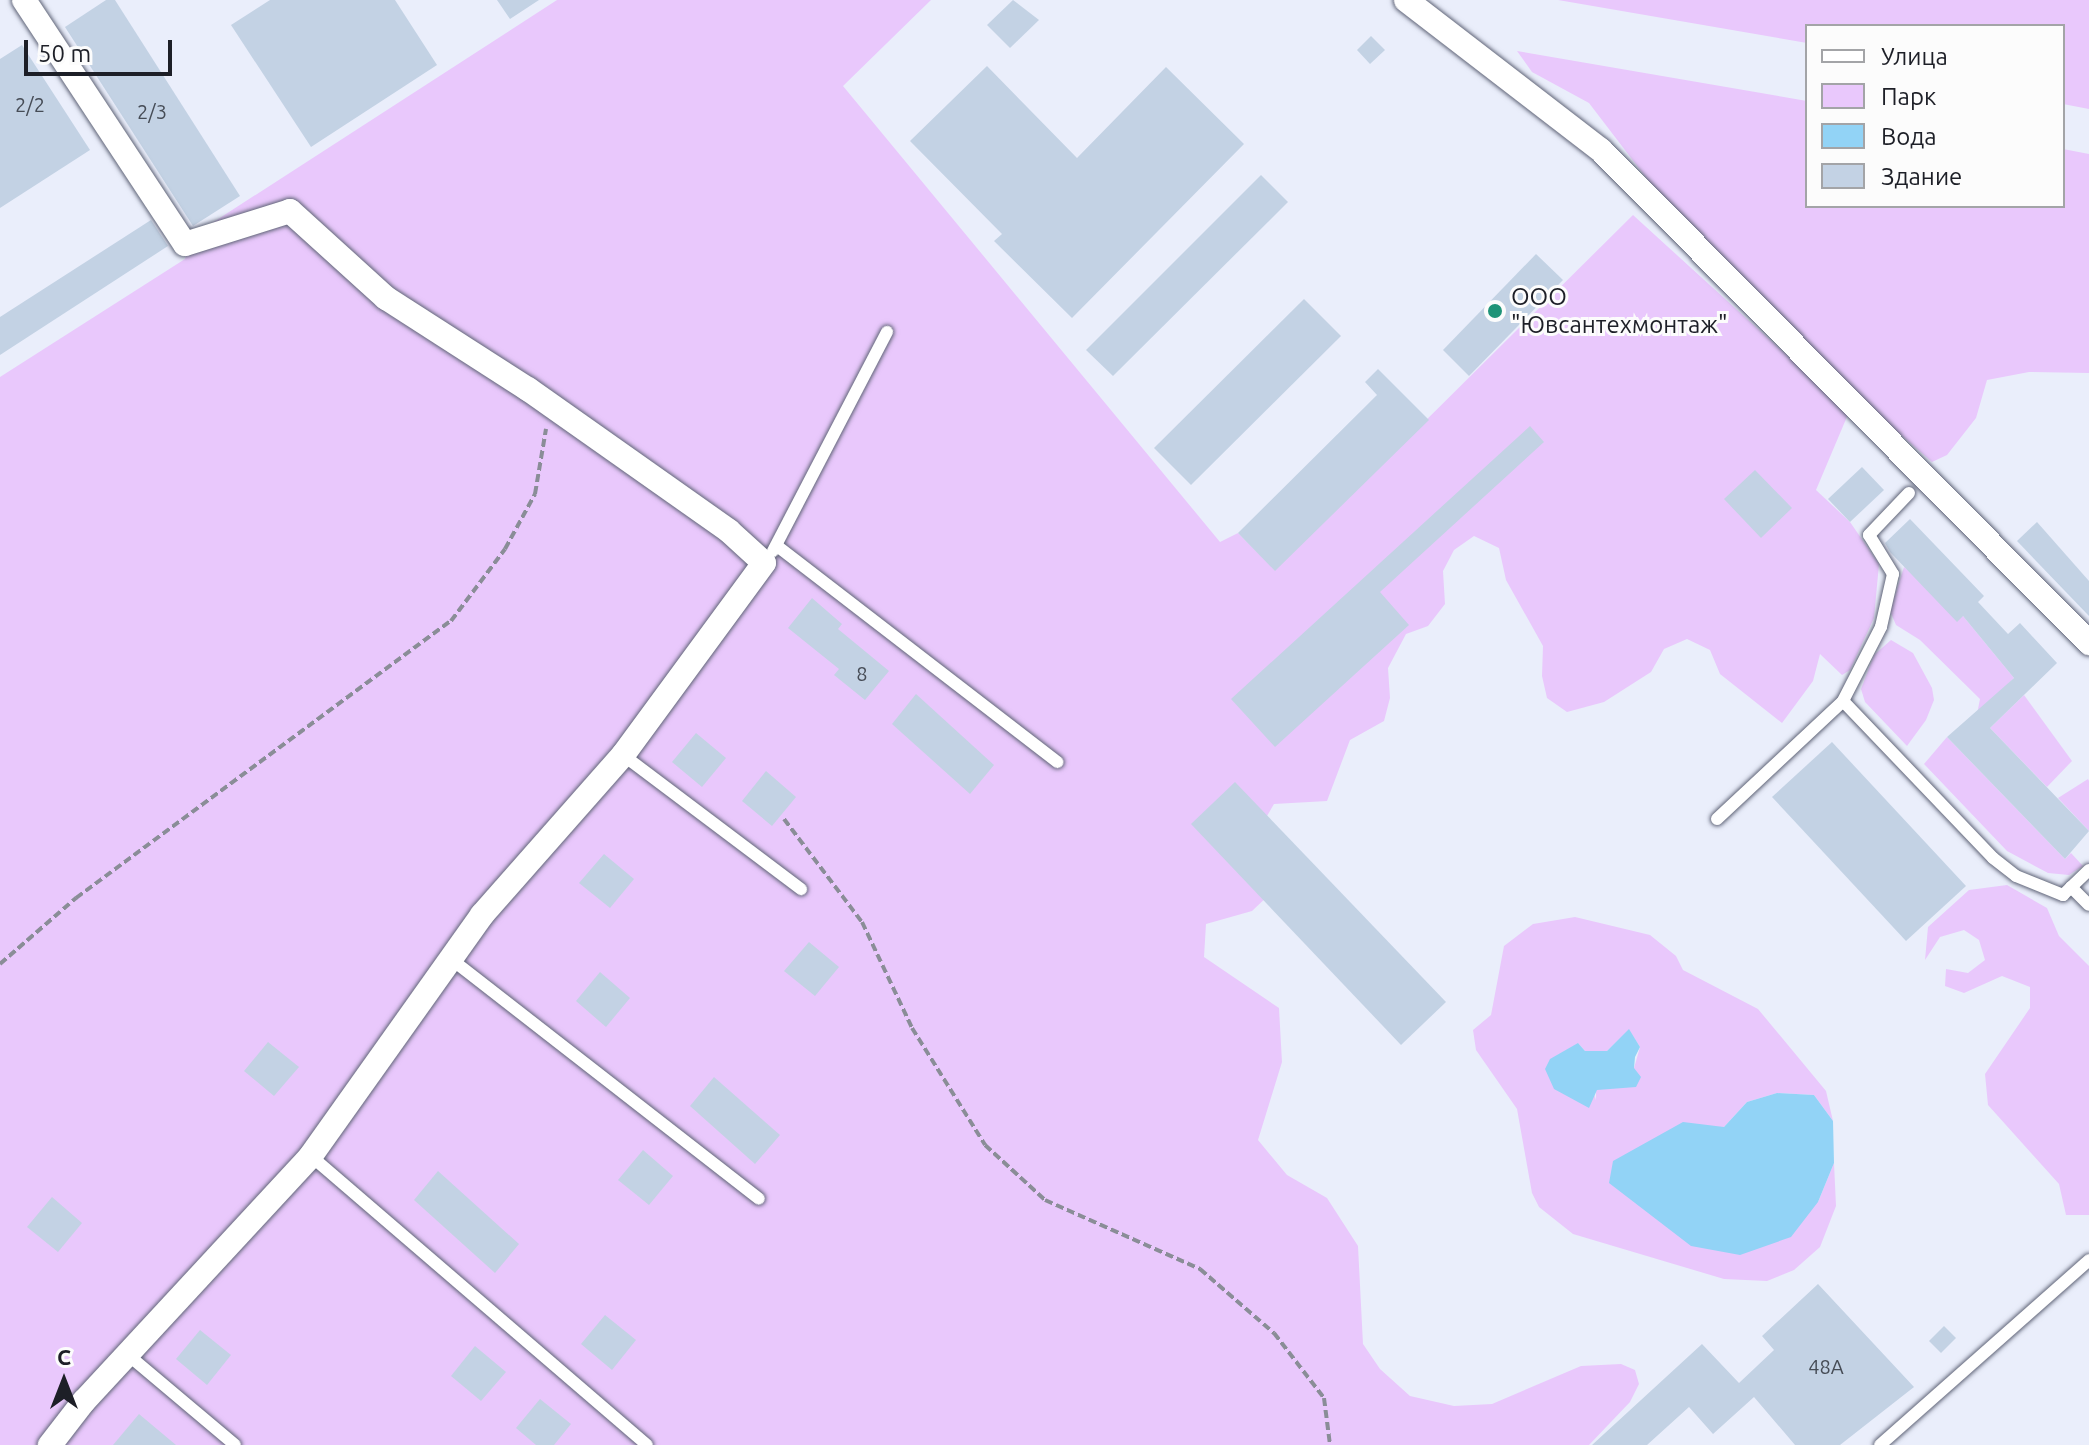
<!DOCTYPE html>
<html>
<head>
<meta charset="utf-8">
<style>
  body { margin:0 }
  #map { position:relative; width:2089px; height:1445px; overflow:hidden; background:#eaeefb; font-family:Ubuntu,sans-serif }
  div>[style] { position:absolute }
  .green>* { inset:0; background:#e9c8fc }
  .water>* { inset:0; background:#92d3f6 }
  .building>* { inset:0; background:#c3d2e4 }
  .path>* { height:4px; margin-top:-2px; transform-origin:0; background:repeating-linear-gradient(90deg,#8a8d97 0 8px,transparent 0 12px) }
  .roads { filter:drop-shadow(0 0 2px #5f6477) drop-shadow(0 0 2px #5f6477) }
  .service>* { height:12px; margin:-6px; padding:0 6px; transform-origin:6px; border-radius:6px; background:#fff }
  .minor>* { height:24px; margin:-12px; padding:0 12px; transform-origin:12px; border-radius:12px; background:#fff }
  .dots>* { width:22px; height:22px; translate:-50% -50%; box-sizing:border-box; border:4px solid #fcfcfc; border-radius:50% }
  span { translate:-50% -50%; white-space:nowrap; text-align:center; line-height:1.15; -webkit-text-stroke:6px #fcfcfc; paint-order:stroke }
  .number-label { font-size:20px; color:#464c56 }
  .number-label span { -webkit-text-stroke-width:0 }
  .poi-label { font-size:24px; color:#1d1f27 }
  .left { translate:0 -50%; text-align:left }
  .legend { position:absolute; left:1805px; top:24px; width:260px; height:184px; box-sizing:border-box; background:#fcfcfc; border:2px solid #a3a4a7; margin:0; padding:10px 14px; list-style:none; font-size:24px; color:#1d1f27 }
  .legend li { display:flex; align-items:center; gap:16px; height:40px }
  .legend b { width:40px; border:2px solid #a3a4a7 }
  .north { position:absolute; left:24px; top:1341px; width:80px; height:80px; -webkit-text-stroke:6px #fcfcfc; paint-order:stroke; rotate:0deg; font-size:22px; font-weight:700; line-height:32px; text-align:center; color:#1d1f27 }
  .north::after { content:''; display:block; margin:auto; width:28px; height:36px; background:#1d1f27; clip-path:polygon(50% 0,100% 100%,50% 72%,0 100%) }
  .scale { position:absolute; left:24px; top:40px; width:148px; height:36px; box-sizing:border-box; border:4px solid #1d1f27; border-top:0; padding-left:10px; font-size:24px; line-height:28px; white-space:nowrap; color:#1d1f27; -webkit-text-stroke:6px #fcfcfc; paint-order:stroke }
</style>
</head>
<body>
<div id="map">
  <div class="green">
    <div style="clip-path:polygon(557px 0,931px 0,843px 86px,1220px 542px,1238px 533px,1275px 570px,1633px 215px,1849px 412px,1816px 490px,1850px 522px,1879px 564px,1874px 618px,1850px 670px,1842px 675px,1820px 654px,1813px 681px,1782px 723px,1720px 674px,1710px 650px,1687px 639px,1664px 649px,1651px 672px,1604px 702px,1567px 712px,1547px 698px,1542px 676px,1543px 646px,1506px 580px,1499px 548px,1474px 536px,1454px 550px,1443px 571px,1445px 604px,1428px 626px,1406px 634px,1388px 668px,1390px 698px,1384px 721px,1350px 740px,1327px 801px,1274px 804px,1267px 816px,1271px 893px,1252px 911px,1206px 924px,1204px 957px,1279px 1008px,1282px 1062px,1258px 1140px,1287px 1175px,1327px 1198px,1358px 1246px,1363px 1344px,1380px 1369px,1410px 1396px,1454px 1406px,1492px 1404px,1581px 1366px,1621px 1364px,1635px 1370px,1639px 1384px,1630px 1402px,1589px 1445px,0 1445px,0 377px,185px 259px,192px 236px)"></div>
    <div style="clip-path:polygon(1558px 0,2089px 0,2089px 109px,2063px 104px,2063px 26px,1807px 26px,1807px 43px)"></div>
    <div style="clip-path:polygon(1517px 51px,1807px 101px,1807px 206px,2063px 206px,2063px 149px,2089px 154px,2089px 373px,2029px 372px,1987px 380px,1976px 418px,1947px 455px,1932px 462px,1863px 402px,1654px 188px,1589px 103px,1532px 72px)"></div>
    <div style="clip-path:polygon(1904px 567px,1963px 616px,2014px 678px,1977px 714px,1980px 699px,1920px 640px,1896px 625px,1890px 611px)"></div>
    <div style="clip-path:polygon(1891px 640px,1913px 653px,1932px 688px,1934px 700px,1926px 720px,1907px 746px,1865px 702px,1861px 689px,1874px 655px)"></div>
    <div style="clip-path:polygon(2024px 695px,2072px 761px,2047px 787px,1990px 728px)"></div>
    <div style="clip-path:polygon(1947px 737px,2065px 859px,2071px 853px,2083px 866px,2069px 875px,2048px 873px,2007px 851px,1924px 764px)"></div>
    <div style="clip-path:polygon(2088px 779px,2089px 781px,2089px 831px,2058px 798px)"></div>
    <div style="clip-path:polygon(2007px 885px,2047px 908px,2059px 936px,2089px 966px,2089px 1215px,2066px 1215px,2059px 1184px,1988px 1105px,1985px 1074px,2030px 1008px,2030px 987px,2002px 976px,1964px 993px,1945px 986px,1946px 969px,1968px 973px,1985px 960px,1979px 940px,1964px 930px,1940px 937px,1925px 960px,1928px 927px,1969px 890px)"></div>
    <div style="clip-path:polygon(evenodd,1575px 917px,1650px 935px,1676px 956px,1683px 970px,1758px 1009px,1826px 1091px,1833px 1121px,1814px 1095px,1777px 1093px,1747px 1102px,1724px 1127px,1818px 1202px,1834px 1163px,1836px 1206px,1820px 1247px,1794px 1270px,1767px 1281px,1724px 1279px,1573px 1234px,1539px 1207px,1532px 1193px,1517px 1109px,1476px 1050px,1473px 1030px,1491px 1015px,1504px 946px,1533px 924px,1575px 917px,1629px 1030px,1640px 1047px,1634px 1068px,1596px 1090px,1596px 1100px,1578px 1043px,1585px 1051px,1607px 1051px,1629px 1030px)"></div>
  </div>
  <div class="water">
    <div style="clip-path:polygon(1629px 1029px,1640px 1047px,1635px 1057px,1634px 1068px,1641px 1077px,1636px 1087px,1597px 1090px,1589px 1108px,1554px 1089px,1545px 1069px,1550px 1059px,1578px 1043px,1585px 1051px,1607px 1051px)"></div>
    <div style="clip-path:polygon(1777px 1093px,1814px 1095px,1833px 1121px,1834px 1163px,1818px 1202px,1791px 1237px,1740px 1255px,1691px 1246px,1609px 1183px,1613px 1161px,1683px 1122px,1724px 1127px,1747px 1102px)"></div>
  </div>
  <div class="building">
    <div style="clip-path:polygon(106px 0,115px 0,240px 196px,193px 226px,65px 27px)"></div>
    <div style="clip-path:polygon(270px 0,395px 0,437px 65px,311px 147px,231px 25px)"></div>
    <div style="clip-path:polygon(497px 0,539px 0,510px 19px)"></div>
    <div style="clip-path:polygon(1013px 0,1039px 20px,1010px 48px,987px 25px)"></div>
    <div style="clip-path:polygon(1371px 36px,1385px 50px,1370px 64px,1357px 50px)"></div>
    <div style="clip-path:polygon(22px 45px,90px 150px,0 208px,0 59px)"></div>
    <div style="clip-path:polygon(987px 66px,1077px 158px,1166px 67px,1244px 144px,1072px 318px,994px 241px,1002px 234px,910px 141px)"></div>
    <div style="clip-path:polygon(1261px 175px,1288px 202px,1113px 376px,1086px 350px)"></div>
    <div style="clip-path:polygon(151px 220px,168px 246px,0 355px,0 317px)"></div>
    <div style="clip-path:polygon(1536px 254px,1563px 280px,1469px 376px,1443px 350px)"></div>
    <div style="clip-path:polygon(1304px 299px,1341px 336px,1191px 485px,1154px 448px)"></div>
    <div style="clip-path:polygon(1378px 369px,1429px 420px,1275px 571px,1238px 533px,1377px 395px,1365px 382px)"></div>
    <div style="clip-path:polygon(1530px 426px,1544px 442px,1380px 592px,1409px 625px,1275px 747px,1231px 699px)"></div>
    <div style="clip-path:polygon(1862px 467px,1884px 490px,1850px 522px,1828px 499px)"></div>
    <div style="clip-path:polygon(1755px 470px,1792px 508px,1761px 538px,1724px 499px)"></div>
    <div style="clip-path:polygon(1910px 519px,1984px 596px,1978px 602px,2008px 634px,2020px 623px,2057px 663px,1990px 728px,2089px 831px,2065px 859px,1947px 737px,2014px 678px,1963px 616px,1957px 622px,1890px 552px,1885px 543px)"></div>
    <div style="clip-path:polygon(2037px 522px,2089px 581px,2089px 616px,2017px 541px)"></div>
    <div style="clip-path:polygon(812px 598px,842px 624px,838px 629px,889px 671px,865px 700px,834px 675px,839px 669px,788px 628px)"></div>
    <div style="clip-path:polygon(916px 694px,994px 765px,970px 794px,892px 724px)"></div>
    <div style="clip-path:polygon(696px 733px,726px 758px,702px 787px,672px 762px)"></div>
    <div style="clip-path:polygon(1832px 742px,1966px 886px,1906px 941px,1772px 797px)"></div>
    <div style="clip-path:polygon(766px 771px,796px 797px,772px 826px,742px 801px)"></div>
    <div style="clip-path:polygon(1235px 782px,1446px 1002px,1401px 1045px,1191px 824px)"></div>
    <div style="clip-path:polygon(604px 854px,634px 879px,610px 908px,579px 883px)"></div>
    <div style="clip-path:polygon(809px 942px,839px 967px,815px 996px,784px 971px)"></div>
    <div style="clip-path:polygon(600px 972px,630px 998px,606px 1027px,576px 1001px)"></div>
    <div style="clip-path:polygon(268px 1042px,299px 1067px,274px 1096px,244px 1071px)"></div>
    <div style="clip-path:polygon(714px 1077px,780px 1135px,755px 1164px,690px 1106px)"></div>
    <div style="clip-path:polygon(643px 1150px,673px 1176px,649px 1205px,618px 1180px)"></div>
    <div style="clip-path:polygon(438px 1171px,519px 1244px,495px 1273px,414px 1200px)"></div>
    <div style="clip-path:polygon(52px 1197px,82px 1223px,58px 1252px,27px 1227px)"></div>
    <div style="clip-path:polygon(1818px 1284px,1914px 1387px,1840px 1445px,1795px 1445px,1754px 1397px,1713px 1434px,1689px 1407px,1647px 1445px,1592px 1445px,1702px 1344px,1739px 1383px,1774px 1350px,1762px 1336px)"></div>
    <div style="clip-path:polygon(605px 1315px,636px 1340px,612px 1370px,581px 1344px)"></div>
    <div style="clip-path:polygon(1944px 1326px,1956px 1338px,1941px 1353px,1929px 1341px)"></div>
    <div style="clip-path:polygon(200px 1330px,231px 1355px,207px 1385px,176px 1359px)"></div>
    <div style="clip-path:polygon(475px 1346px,506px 1372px,481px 1401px,451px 1376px)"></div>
    <div style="clip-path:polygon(540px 1399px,571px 1424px,554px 1445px,536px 1445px,516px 1428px)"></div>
    <div style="clip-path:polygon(139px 1414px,176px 1445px,113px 1445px)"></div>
  </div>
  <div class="path">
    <div style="left:784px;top:819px;width:129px;rotate:52.9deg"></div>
    <div style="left:862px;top:922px;width:117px;rotate:64.7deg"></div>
    <div style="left:912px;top:1028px;width:138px;rotate:58deg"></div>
    <div style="left:985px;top:1145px;width:81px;rotate:42.5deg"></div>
    <div style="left:1045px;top:1200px;width:170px;rotate:24deg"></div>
    <div style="left:1200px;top:1269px;width:98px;rotate:40.9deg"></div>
    <div style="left:1274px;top:1333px;width:82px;rotate:52.4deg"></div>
    <div style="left:1324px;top:1398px;width:47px;rotate:82.7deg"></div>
    <div style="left:0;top:964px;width:101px;rotate:-41deg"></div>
    <div style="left:76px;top:898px;width:466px;rotate:-36.5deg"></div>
    <div style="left:451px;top:621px;width:90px;rotate:-53.1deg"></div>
    <div style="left:505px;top:549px;width:63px;rotate:-61.4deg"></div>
    <div style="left:535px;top:494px;width:66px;rotate:-80.4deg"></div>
  </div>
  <div class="roads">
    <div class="service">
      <div style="left:1909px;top:493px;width:58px;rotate:133.6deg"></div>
      <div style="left:1869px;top:535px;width:46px;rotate:58.4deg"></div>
      <div style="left:1893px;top:574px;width:54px;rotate:102.8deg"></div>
      <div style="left:1881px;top:627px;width:83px;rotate:117.2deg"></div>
      <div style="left:1843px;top:701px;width:217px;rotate:46.3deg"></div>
      <div style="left:1993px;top:858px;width:29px;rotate:38deg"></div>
      <div style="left:2016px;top:876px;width:51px;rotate:22deg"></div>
      <div style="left:2063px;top:895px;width:36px;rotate:-44deg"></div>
      <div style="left:777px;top:546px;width:354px;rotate:37.6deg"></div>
      <div style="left:773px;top:551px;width:247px;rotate:-62.5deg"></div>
      <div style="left:623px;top:755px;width:223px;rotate:37deg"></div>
      <div style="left:1717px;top:819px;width:173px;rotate:-43.1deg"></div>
      <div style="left:2071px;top:887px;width:25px;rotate:45deg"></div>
      <div style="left:451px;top:959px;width:390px;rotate:37.9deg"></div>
      <div style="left:311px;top:1156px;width:443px;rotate:40.7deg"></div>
      <div style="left:127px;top:1354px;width:141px;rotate:40.1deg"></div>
      <div style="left:1880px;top:1445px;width:279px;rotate:-41.5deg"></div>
    </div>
    <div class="minor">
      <div style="left:24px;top:0;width:292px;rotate:56.6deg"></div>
      <div style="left:185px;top:244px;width:110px;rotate:-17.4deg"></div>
      <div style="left:290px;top:211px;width:130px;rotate:42.2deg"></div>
      <div style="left:386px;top:298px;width:169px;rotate:32.7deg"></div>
      <div style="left:528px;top:389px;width:246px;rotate:35.2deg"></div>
      <div style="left:729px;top:531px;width:47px;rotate:42.4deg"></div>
      <div style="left:764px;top:563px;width:238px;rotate:126.3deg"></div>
      <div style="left:623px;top:755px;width:213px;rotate:131.4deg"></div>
      <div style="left:482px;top:915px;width:296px;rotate:125.4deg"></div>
      <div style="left:311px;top:1156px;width:334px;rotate:132.8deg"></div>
      <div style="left:84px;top:1401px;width:56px;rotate:127.7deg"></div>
      <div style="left:1406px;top:0;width:246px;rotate:37.6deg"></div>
      <div style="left:1601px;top:150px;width:694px;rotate:45.29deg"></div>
    </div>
  </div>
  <div class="dots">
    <div style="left:1495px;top:311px;background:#1f9478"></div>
  </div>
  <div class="number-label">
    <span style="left:30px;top:104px">2/2</span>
    <span style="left:152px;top:111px">2/3</span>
    <span style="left:862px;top:673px">8</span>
    <span style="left:1826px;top:1366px">48А</span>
  </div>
  <div class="poi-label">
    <span class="left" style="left:1511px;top:311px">ООО<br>"Ювсантехмонтаж"</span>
  </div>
  <ul class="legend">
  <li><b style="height:10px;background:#fff"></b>Улица</li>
  <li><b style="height:22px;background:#e9c8fc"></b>Парк</li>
  <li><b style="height:22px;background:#92d3f6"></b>Вода</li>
  <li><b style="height:22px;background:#c3d2e4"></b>Здание</li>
  </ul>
  <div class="north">С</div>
  <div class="scale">50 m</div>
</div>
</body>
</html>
